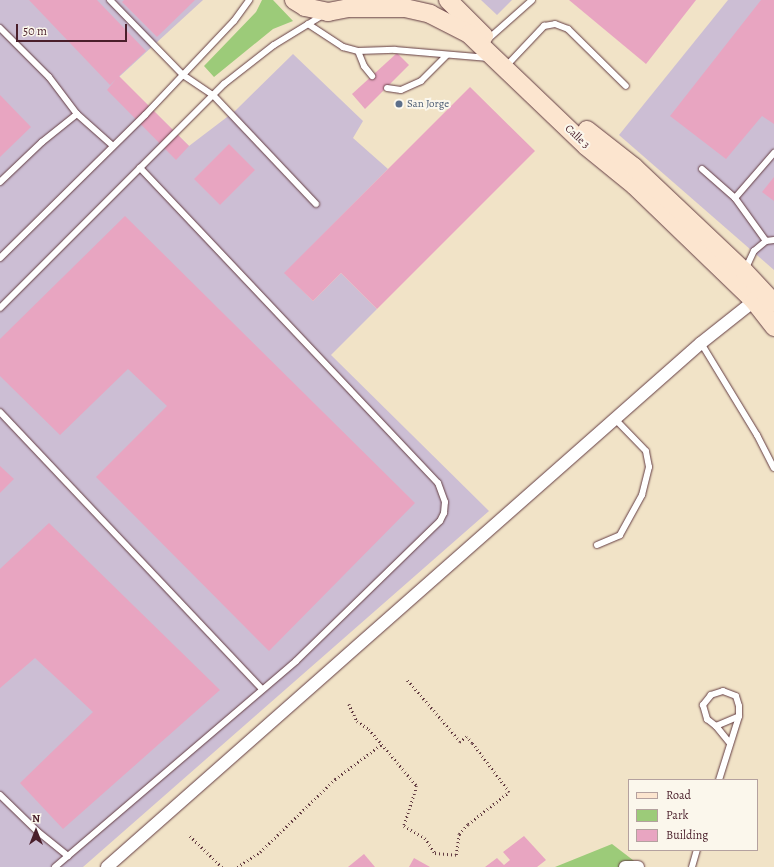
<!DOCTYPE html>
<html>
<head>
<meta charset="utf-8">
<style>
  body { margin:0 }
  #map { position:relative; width:774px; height:867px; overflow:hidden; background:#f1e3c7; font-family:Alegreya,serif }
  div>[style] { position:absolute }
  .industrial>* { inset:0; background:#ccbed4 }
  .green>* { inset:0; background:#9ccb79 }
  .building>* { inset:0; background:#e8a5c1 }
  .path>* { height:2.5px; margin-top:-1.25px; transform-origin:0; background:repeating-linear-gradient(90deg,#633c42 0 1px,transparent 0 4px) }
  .roads { filter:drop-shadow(0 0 1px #633c42) drop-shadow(0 0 1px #633c42) }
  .service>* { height:6px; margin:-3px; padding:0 3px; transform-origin:3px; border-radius:3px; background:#fff }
  .minor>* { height:12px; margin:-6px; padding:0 6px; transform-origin:6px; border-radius:6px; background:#fff }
  .secondary>* { height:18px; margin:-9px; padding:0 9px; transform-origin:9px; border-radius:9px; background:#fce5cf }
  .dots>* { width:11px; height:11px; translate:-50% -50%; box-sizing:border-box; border:2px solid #fbf7ec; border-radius:50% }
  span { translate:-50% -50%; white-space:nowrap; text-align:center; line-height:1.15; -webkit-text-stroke:4px #fbf7ec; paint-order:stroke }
  .service-label { font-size:11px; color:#4e5e75 }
  .left { translate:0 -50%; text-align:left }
  .street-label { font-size:11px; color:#4a1f2b }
  .legend { position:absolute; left:628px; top:779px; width:130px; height:72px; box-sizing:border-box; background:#fbf7ec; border:1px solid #b4a19f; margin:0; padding:5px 7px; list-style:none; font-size:12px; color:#4a1f2b }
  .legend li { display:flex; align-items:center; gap:8px; height:20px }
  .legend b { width:20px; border:1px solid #b4a19f }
  .north { position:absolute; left:16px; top:811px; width:40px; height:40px; -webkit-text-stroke:3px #fbf7ec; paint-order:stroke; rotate:0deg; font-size:11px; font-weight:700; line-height:16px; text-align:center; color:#4a1f2b }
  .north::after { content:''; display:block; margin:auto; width:14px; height:18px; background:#4a1f2b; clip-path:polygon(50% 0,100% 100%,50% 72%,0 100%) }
  .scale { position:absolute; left:16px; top:24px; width:111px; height:18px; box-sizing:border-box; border:2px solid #4a1f2b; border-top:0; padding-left:5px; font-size:12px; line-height:14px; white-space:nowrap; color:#4a1f2b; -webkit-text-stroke:3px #fbf7ec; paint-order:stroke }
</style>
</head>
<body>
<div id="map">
  <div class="industrial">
    <div style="clip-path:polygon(0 0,203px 0,119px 77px,189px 146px,235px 111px,293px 54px,363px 121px,353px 138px,388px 169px,285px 273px,313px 301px,341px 273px,377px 309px,331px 355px,489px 511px,83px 867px,0 867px)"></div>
    <div style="clip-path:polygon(481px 0,512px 0,497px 15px)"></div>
    <div style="clip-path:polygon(728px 0,774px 0,774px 270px,619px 135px)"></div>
  </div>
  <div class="green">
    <div style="clip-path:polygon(262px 0,273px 0,293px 21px,273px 29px,214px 77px,204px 66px,256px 12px)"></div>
    <div style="clip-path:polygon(612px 844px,642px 867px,555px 867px)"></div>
  </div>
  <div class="building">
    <div style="clip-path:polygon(29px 0,97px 0,146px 51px,119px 76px,189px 146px,176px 160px,107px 90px,116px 79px,110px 85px)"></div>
    <div style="clip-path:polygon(124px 0,195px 0,157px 37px,122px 2px)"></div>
    <div style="clip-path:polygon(569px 0,696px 0,646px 64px)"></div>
    <div style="clip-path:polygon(761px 0,774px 0,774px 124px,762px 116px,726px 159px,670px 116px)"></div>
    <div style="clip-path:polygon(397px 53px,409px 65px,365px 109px,352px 94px)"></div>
    <div style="clip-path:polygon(470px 87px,535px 151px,377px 309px,341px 273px,313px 301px,284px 273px)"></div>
    <div style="clip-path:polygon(0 95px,31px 127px,0 157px)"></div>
    <div style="clip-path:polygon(229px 144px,255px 170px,220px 205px,194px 179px)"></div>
    <div style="clip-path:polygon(774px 177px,774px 201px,762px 192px)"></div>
    <div style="clip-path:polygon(125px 216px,415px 503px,269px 651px,96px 477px,167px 406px,128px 369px,60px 435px,0 376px,0 339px)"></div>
    <div style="clip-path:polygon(0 466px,14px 479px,0 493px)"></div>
    <div style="clip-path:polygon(49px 523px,220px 690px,63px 829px,20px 783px,93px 712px,35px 658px,0 688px,0 569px)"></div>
    <div style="clip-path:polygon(524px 836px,546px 860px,537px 867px,485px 867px,497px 858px,504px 865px,510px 860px,503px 852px)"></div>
    <div style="clip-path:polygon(364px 854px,375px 867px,348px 867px)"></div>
    <div style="clip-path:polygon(414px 858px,430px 867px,409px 867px)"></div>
  </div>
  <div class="path">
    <div style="left:349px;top:704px;width:19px;rotate:65deg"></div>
    <div style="left:357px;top:721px;width:14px;rotate:34deg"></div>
    <div style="left:369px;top:729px;width:75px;rotate:49.9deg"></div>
    <div style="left:417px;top:786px;width:42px;rotate:108deg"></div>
    <div style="left:404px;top:826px;width:24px;rotate:30deg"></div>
    <div style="left:425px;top:838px;width:18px;rotate:56deg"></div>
    <div style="left:435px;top:853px;width:21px;rotate:5deg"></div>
    <div style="left:456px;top:855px;width:21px;rotate:-82deg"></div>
    <div style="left:459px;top:834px;width:13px;rotate:-48deg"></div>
    <div style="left:468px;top:824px;width:52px;rotate:-38deg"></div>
    <div style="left:509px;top:792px;width:61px;rotate:-127.1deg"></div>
    <div style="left:472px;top:743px;width:8px;rotate:-130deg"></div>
    <div style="left:467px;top:737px;width:9px;rotate:144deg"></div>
    <div style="left:460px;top:742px;width:83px;rotate:-130.6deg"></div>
    <div style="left:190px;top:836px;width:45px;rotate:44.1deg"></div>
    <div style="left:237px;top:867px;width:27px;rotate:-33deg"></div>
    <div style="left:260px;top:852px;width:105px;rotate:-44.2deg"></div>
    <div style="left:335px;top:779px;width:59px;rotate:-36.7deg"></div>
  </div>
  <div class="roads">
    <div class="service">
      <div style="left:110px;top:0;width:105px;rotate:45.8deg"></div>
      <div style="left:183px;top:75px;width:36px;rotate:34deg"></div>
      <div style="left:213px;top:95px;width:150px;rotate:46.6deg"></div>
      <div style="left:308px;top:24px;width:42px;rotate:33.3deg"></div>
      <div style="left:343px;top:47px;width:16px;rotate:15deg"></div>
      <div style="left:358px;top:51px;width:37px;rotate:-2deg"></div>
      <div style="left:395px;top:50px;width:94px;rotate:4.9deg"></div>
      <div style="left:0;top:28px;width:69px;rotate:45deg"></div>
      <div style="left:49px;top:77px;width:46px;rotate:52.9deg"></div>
      <div style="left:77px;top:114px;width:45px;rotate:141.3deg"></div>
      <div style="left:42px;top:142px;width:58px;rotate:136.4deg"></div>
      <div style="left:487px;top:40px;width:60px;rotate:-41.6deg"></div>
      <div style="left:358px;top:51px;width:16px;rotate:68deg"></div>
      <div style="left:364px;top:66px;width:13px;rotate:51deg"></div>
      <div style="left:510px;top:62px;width:50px;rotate:-46.6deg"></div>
      <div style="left:544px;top:26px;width:11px;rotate:-10deg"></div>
      <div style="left:555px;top:24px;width:14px;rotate:21deg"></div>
      <div style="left:568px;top:29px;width:81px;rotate:44.5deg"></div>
      <div style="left:387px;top:88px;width:14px;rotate:8deg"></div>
      <div style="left:401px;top:90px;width:22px;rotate:-24deg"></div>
      <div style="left:421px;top:81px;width:35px;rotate:-45deg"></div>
      <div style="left:77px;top:114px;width:48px;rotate:41.6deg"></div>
      <div style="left:702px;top:169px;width:44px;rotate:41.3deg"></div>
      <div style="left:735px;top:198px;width:53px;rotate:54.2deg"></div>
      <div style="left:735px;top:198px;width:60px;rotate:-49.1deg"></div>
      <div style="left:0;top:258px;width:204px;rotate:-44.6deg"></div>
      <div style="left:145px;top:115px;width:129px;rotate:-46.6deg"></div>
      <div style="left:234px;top:21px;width:26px;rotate:-54deg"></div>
      <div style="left:745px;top:270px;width:21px;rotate:-65deg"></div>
      <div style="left:754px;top:251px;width:16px;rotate:-40deg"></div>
      <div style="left:766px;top:241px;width:8px;rotate:-7deg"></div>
      <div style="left:0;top:308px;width:317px;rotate:-45deg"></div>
      <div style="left:224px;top:84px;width:63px;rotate:-38deg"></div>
      <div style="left:274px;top:45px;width:57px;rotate:-31.5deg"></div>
      <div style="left:701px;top:343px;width:108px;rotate:58.7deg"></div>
      <div style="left:757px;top:435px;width:37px;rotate:63deg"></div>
      <div style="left:0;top:412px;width:381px;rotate:46.6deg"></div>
      <div style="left:597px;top:545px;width:25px;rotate:-23deg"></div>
      <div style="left:620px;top:535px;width:46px;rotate:-61.2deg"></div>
      <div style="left:642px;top:495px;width:29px;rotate:-76deg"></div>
      <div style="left:649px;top:467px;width:16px;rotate:-101deg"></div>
      <div style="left:646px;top:451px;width:43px;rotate:-134.1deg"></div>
      <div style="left:716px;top:726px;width:22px;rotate:51deg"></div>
      <div style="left:719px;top:780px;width:67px;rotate:-72.6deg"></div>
      <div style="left:739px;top:716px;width:10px;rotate:-90deg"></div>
      <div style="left:739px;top:706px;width:10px;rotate:-107deg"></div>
      <div style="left:736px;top:696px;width:14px;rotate:-159deg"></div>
      <div style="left:723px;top:691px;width:13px;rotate:162deg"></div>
      <div style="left:711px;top:695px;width:13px;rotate:129deg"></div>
      <div style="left:703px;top:705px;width:15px;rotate:74deg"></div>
      <div style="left:707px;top:719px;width:11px;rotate:38deg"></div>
      <div style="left:716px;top:726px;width:25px;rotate:-23deg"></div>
      <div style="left:0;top:795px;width:52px;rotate:44.2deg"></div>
      <div style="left:37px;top:831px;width:40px;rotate:39deg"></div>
      <div style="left:55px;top:867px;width:317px;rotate:-40.5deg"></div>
      <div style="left:296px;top:661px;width:201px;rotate:-44.2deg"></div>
      <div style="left:440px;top:521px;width:9px;rotate:-63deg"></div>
      <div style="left:444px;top:513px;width:11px;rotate:-85deg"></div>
      <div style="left:445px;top:502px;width:20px;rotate:-110deg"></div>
      <div style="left:438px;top:483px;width:434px;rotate:-133.4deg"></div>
      <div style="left:692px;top:867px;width:18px;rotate:-74deg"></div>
    </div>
    <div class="minor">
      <div style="left:107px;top:867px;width:792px;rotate:-41.42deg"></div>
      <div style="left:701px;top:343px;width:68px;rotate:-38.4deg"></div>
      <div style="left:625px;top:867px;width:13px"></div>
    </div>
    <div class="secondary">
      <div style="left:294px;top:0;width:13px;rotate:32deg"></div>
      <div style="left:305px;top:7px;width:24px;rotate:12deg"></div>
      <div style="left:328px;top:12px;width:21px;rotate:-11deg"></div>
      <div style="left:349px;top:8px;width:12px;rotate:-31deg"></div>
      <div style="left:448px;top:0;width:51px;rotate:45deg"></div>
      <div style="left:349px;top:8px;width:56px"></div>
      <div style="left:405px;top:8px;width:26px;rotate:13deg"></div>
      <div style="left:430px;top:14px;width:44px;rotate:27.1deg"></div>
      <div style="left:469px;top:34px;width:162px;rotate:43.7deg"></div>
      <div style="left:586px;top:146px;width:63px;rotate:39.2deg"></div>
      <div style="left:635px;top:186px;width:165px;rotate:44deg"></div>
      <div style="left:754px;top:301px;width:33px;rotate:52deg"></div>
      <div style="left:587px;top:130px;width:60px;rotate:38.2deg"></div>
      <div style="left:634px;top:167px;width:151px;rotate:43.4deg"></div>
      <div style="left:744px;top:271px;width:44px;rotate:46.8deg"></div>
    </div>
  </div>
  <div class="dots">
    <div style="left:399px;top:104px;background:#5c6f8a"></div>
  </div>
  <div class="service-label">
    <span class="left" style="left:407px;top:104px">San Jorge</span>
  </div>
  <div class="street-label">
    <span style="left:577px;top:137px;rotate:43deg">Calle 3</span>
  </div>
  <ul class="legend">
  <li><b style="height:5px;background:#fce5cf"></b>Road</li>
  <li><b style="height:11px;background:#9ccb79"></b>Park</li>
  <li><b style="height:11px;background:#e8a5c1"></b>Building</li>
  </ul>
  <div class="north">N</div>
  <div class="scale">50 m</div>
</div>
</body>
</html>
